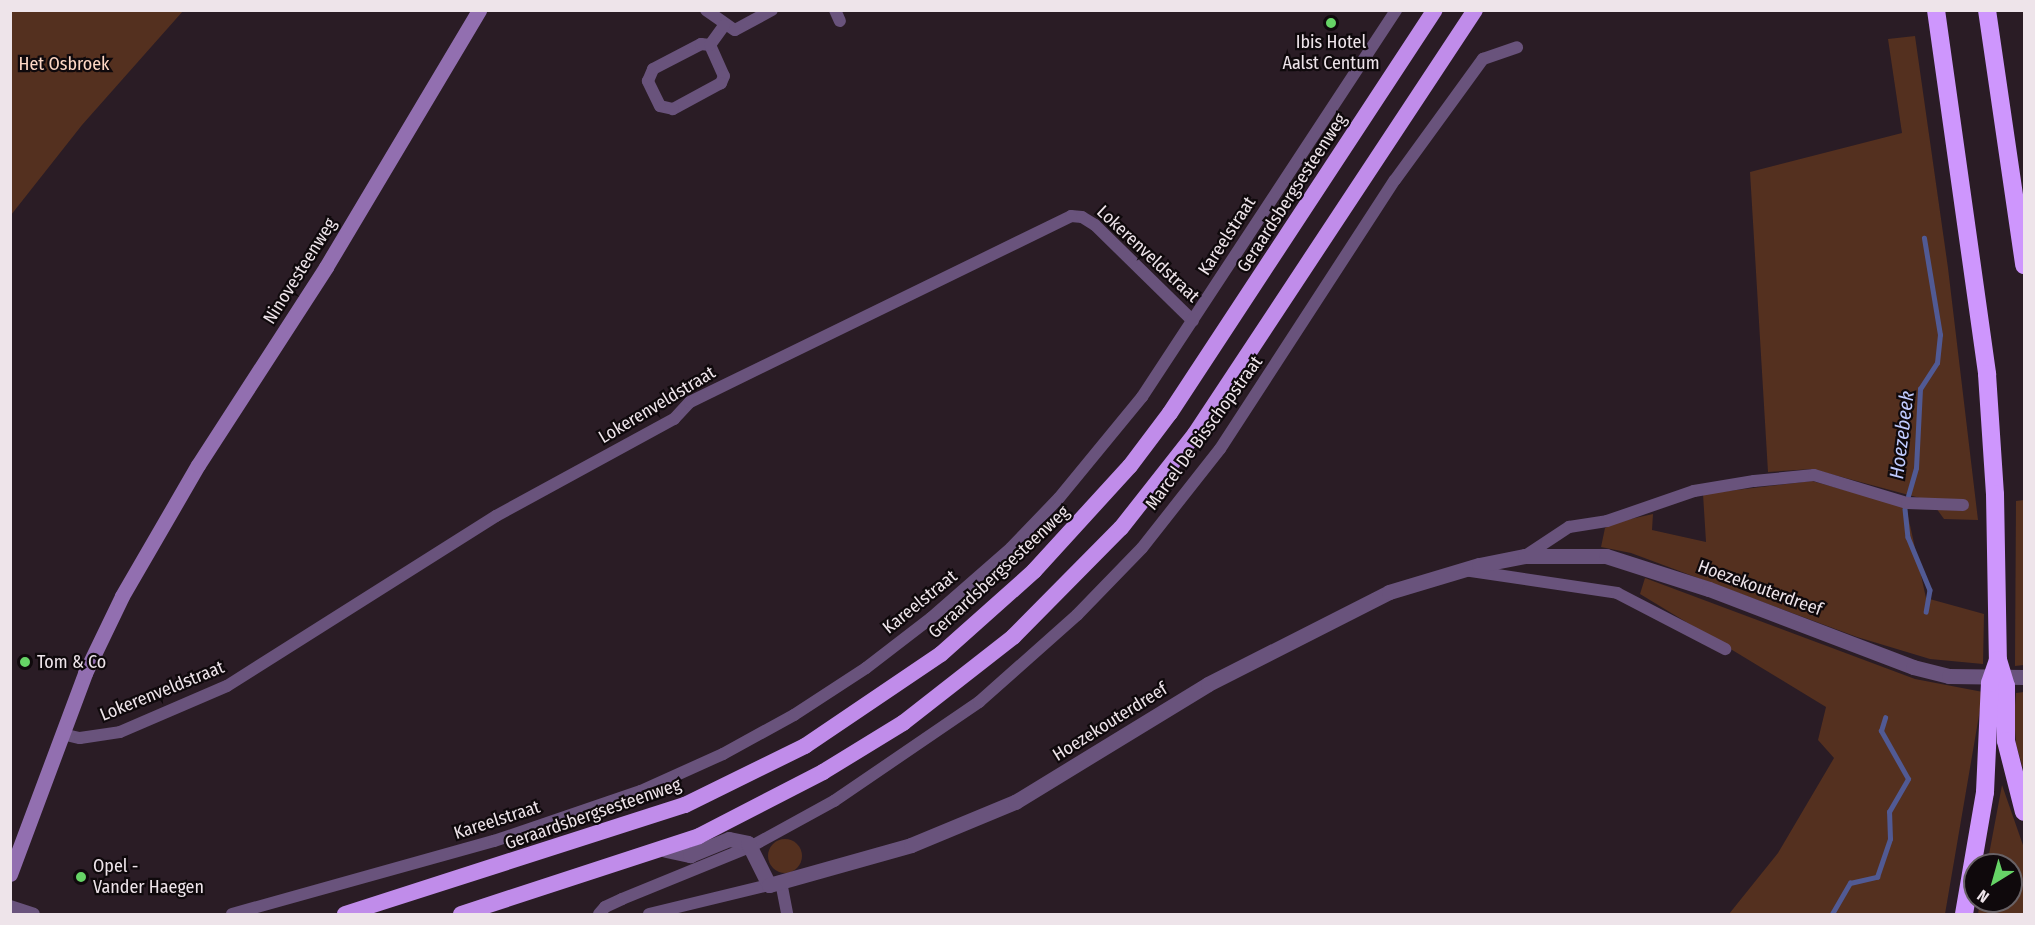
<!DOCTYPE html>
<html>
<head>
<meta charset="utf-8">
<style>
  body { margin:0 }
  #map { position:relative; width:2035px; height:925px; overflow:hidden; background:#2a1c25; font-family:"Fira Sans Condensed",sans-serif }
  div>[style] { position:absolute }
  .green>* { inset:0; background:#54301f }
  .round { border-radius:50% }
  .stream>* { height:4.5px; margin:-2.25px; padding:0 2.25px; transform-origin:2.25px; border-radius:2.25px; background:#515a94 }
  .minor>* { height:12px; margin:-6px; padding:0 6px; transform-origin:6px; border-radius:6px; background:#69537c }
  .tertiary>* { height:15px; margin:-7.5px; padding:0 7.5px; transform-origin:7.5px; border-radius:7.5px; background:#69537c }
  .secondary>* { height:15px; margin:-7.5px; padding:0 7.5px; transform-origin:7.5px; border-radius:7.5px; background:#926fb0 }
  .trunk>* { height:16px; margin:-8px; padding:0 8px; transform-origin:8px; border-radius:8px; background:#c08cea }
  .motorway>* { height:18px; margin:-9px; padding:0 9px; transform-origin:9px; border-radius:9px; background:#ce96fd }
  .dots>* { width:16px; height:16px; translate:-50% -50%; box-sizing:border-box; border:3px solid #0f090c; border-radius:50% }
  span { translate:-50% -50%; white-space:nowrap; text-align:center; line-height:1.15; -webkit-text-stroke:4.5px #0f090c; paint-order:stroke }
  .poi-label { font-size:18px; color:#eee4ea }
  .left { translate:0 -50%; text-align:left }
  .park-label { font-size:18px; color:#fdd7c5 }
  .street-label { font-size:18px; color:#eee4ea }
  .water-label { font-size:20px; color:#bfcafe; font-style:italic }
  .frame { position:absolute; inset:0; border:12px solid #eee4ea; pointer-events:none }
  .north { position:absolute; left:1963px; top:853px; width:60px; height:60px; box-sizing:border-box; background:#0f090c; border:2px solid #686165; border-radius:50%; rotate:217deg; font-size:16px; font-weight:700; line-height:24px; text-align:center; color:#eee4ea }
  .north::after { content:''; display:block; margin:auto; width:21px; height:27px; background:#66d466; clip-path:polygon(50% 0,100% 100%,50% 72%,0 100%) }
</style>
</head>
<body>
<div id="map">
  <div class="green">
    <div style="clip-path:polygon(11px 10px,183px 11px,82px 125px,11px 215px)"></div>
    <div style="clip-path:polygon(1915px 36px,1948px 268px,1978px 520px,1944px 519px,1931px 501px,1812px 469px,1768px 472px,1750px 172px,1902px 133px,1888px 39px)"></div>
    <div style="clip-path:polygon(1812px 481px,1906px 507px,1926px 598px,1984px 614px,1983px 664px,1930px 659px,1857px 637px,1631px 553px,1601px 547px,1605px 528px,1617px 522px,1653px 514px,1652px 530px,1706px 542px,1703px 494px)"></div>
    <div style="clip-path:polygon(2024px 500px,2024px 665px,2015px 666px,2016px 501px)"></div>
    <div style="clip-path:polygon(1645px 578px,1915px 679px,1983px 692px,1945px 914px,1729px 914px,1778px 853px,1834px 758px,1818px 740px,1826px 707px,1640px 594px)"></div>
    <div style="clip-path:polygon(2024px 692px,2024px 772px,2016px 744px,2014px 717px,2016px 693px)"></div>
    <div style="clip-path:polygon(2002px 785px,2024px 848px,2024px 914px,1978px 914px,1980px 901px,2011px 901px,2011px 865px,1987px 865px)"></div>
    <div class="round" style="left:768px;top:839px;width:34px;height:34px"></div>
  </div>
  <div class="stream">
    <div style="left:1908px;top:496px;width:29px;rotate:-74deg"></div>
    <div style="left:1916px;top:468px;width:79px;rotate:-87.1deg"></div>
    <div style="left:1920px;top:389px;width:31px;rotate:-57deg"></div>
    <div style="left:1937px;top:363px;width:28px;rotate:-84deg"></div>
    <div style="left:1940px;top:335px;width:98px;rotate:-99.4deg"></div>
    <div style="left:1905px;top:509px;width:28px;rotate:84deg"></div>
    <div style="left:1908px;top:537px;width:57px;rotate:67.5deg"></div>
    <div style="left:1930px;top:590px;width:22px;rotate:100deg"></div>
    <div style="left:1832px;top:914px;width:36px;rotate:-60deg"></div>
    <div style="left:1850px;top:883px;width:28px;rotate:-13deg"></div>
    <div style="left:1877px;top:877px;width:40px;rotate:-71.1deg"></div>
    <div style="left:1890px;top:839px;width:27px;rotate:-92deg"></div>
    <div style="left:1889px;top:812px;width:38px;rotate:-60deg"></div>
    <div style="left:1908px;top:779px;width:55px;rotate:-119.4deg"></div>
    <div style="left:1881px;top:731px;width:14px;rotate:-73deg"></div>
  </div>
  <div class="minor">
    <div style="left:706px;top:10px;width:35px;rotate:35deg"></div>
    <div style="left:735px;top:30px;width:42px;rotate:-28.4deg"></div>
    <div style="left:835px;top:10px;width:12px;rotate:66deg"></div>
    <div style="left:710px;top:45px;width:34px;rotate:66deg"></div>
    <div style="left:724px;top:76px;width:8px;rotate:113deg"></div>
    <div style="left:721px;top:83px;width:55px;rotate:151.6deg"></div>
    <div style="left:673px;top:109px;width:13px;rotate:-167deg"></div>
    <div style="left:660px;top:106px;width:28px;rotate:-116deg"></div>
    <div style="left:648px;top:81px;width:13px;rotate:-67deg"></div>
    <div style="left:653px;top:69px;width:54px;rotate:-27.5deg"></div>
    <div style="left:701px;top:44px;width:9px;rotate:6deg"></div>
    <div style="left:710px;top:45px;width:24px;rotate:-54deg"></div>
    <div style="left:1525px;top:556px;width:53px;rotate:-33.4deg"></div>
    <div style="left:1569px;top:527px;width:38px;rotate:-9deg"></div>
    <div style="left:1607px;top:521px;width:92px;rotate:-19deg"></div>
    <div style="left:1694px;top:491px;width:61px;rotate:-9.5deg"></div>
    <div style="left:1754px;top:481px;width:60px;rotate:-5.7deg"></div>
    <div style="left:1814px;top:475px;width:97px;rotate:16.8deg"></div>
    <div style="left:1907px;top:503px;width:56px;rotate:2deg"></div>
    <div style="left:1464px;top:570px;width:155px;rotate:8.5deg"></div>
    <div style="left:1617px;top:593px;width:122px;rotate:27.4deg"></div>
    <div style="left:62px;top:734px;width:18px;rotate:13deg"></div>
    <div style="left:80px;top:738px;width:40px;rotate:-8.5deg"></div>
    <div style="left:120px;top:732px;width:116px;rotate:-23.3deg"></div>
    <div style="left:227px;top:686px;width:318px;rotate:-32.3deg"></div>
    <div style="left:496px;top:516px;width:203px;rotate:-28.6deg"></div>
    <div style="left:674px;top:419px;width:23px;rotate:-47deg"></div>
    <div style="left:690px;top:402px;width:424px;rotate:-26deg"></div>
    <div style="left:1071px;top:216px;width:11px;rotate:5deg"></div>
    <div style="left:1082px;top:217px;width:15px;rotate:32deg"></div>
    <div style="left:1095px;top:225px;width:137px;rotate:44.4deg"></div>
    <div style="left:781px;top:882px;width:33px;rotate:79deg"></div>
    <div style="left:10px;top:906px;width:25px;rotate:18deg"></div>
    <div style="left:232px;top:914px;width:272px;rotate:-15.6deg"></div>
    <div style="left:494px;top:841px;width:155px;rotate:-18.8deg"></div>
    <div style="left:641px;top:791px;width:90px;rotate:-24.3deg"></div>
    <div style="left:723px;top:754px;width:81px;rotate:-28.8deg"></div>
    <div style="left:794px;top:715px;width:86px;rotate:-33.1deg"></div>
    <div style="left:866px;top:668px;width:82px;rotate:-37.6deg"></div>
    <div style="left:931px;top:618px;width:106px;rotate:-41.2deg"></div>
    <div style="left:1011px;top:548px;width:69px;rotate:-46.2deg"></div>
    <div style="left:1059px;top:498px;width:131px;rotate:-50.6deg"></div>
    <div style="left:1142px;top:397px;width:463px;rotate:-56.7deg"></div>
    <div style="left:599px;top:914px;width:9px;rotate:-49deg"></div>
    <div style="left:605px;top:907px;width:19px;rotate:-25deg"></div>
    <div style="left:622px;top:899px;width:140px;rotate:-22.2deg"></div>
    <div style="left:752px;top:846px;width:94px;rotate:-28.8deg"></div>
    <div style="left:834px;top:801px;width:176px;rotate:-34.3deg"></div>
    <div style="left:979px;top:702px;width:131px;rotate:-41.6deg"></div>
    <div style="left:1077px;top:615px;width:93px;rotate:-45.9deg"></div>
    <div style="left:1142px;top:548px;width:126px;rotate:-51.8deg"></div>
    <div style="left:1220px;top:449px;width:321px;rotate:-57deg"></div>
    <div style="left:1395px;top:180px;width:150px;rotate:-54deg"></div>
    <div style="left:1483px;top:59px;width:36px;rotate:-19deg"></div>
    <div style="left:649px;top:914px;width:123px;rotate:-13.6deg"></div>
  </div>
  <div class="tertiary">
    <div style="left:666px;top:850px;width:25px;rotate:12deg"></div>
    <div style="left:690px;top:855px;width:42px;rotate:-22.3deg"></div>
    <div style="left:729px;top:839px;width:19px;rotate:12deg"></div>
    <div style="left:748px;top:843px;width:47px;rotate:63.4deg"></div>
    <div style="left:769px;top:885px;width:148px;rotate:-15.7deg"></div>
    <div style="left:911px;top:845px;width:113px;rotate:-22.5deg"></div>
    <div style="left:1015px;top:802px;width:226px;rotate:-31.4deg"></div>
    <div style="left:1208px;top:684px;width:203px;rotate:-26.9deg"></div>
    <div style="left:1389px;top:592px;width:94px;rotate:-16.7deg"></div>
    <div style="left:1479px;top:565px;width:47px;rotate:-11.1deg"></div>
    <div style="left:1525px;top:556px;width:81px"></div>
    <div style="left:1606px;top:556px;width:108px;rotate:17.8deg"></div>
    <div style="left:1709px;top:589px;width:218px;rotate:20.9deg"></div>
    <div style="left:1913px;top:667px;width:37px;rotate:14deg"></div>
    <div style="left:1949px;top:676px;width:75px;rotate:0.8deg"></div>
  </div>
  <div class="secondary">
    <div style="left:10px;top:874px;width:215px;rotate:-69.5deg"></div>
    <div style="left:85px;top:673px;width:85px;rotate:-64.3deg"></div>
    <div style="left:122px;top:596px;width:151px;rotate:-59.9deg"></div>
    <div style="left:198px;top:465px;width:236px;rotate:-57.1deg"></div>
    <div style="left:326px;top:267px;width:299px;rotate:-59.2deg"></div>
  </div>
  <div class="trunk">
    <div style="left:345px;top:914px;width:357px;rotate:-17.8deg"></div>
    <div style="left:685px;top:805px;width:134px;rotate:-26.2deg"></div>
    <div style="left:805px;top:746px;width:164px;rotate:-34.1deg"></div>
    <div style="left:941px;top:654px;width:125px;rotate:-41.7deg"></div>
    <div style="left:1034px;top:571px;width:142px;rotate:-47.6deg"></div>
    <div style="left:1130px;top:466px;width:66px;rotate:-53deg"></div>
    <div style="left:1170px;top:413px;width:482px;rotate:-56.7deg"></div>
    <div style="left:461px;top:914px;width:250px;rotate:-18.1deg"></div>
    <div style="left:699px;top:836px;width:140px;rotate:-27.3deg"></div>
    <div style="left:823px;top:772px;width:94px;rotate:-31.5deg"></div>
    <div style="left:903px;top:723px;width:140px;rotate:-38deg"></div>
    <div style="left:1013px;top:637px;width:153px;rotate:-45.3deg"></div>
    <div style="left:1121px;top:528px;width:120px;rotate:-51.8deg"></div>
    <div style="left:1195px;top:434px;width:508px;rotate:-56.56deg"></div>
  </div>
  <div class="motorway">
    <div style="left:1936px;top:10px;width:368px;rotate:82deg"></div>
    <div style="left:1987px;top:374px;width:120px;rotate:86.2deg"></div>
    <div style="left:1995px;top:494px;width:166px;rotate:89deg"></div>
    <div style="left:1998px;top:660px;width:27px;rotate:73deg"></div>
    <div style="left:2006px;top:686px;width:55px;rotate:90deg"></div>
    <div style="left:2006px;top:741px;width:73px;rotate:75.8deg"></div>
    <div style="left:1987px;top:10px;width:258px;rotate:81.7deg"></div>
    <div style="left:1964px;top:914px;width:124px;rotate:-80.2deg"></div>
    <div style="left:1985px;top:792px;width:109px;rotate:-87.4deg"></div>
    <div style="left:1990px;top:683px;width:24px;rotate:-71deg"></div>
  </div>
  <div class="dots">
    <div style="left:1331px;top:23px;background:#66d466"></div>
    <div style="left:25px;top:662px;background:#66d466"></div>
    <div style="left:81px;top:877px;background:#66d466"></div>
  </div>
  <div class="poi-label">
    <span style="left:1331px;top:53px">Ibis Hotel<br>Aalst Centum</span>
    <span class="left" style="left:37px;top:662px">Tom &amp; Co</span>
    <span class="left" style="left:93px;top:877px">Opel -<br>Vander Haegen</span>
  </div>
  <div class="park-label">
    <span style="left:64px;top:64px">Het Osbroek</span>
  </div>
  <div class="street-label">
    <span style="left:1292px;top:193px;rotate:-57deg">Geraardsbergsesteenweg</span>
    <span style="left:1227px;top:236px;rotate:-57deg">Kareelstraat</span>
    <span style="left:1148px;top:254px;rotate:43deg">Lokerenveldstraat</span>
    <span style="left:300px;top:271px;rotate:-58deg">Ninovesteenweg</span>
    <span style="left:657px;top:405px;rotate:-31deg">Lokerenveldstraat</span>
    <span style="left:1204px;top:433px;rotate:-54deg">Marcel De Bisschopstraat</span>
    <span style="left:999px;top:572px;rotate:-43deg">Geraardsbergsesteenweg</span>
    <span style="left:1760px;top:588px;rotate:20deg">Hoezekouterdreef</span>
    <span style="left:920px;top:602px;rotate:-39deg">Kareelstraat</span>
    <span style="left:162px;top:691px;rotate:-22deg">Lokerenveldstraat</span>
    <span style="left:1110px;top:722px;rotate:-32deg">Hoezekouterdreef</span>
    <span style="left:593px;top:814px;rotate:-19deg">Geraardsbergsesteenweg</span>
    <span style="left:497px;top:820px;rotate:-18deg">Kareelstraat</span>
  </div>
  <div class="water-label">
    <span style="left:1902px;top:435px;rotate:-83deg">Hoezebeek</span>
  </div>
  <div class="frame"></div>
  <div class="north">N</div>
</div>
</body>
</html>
